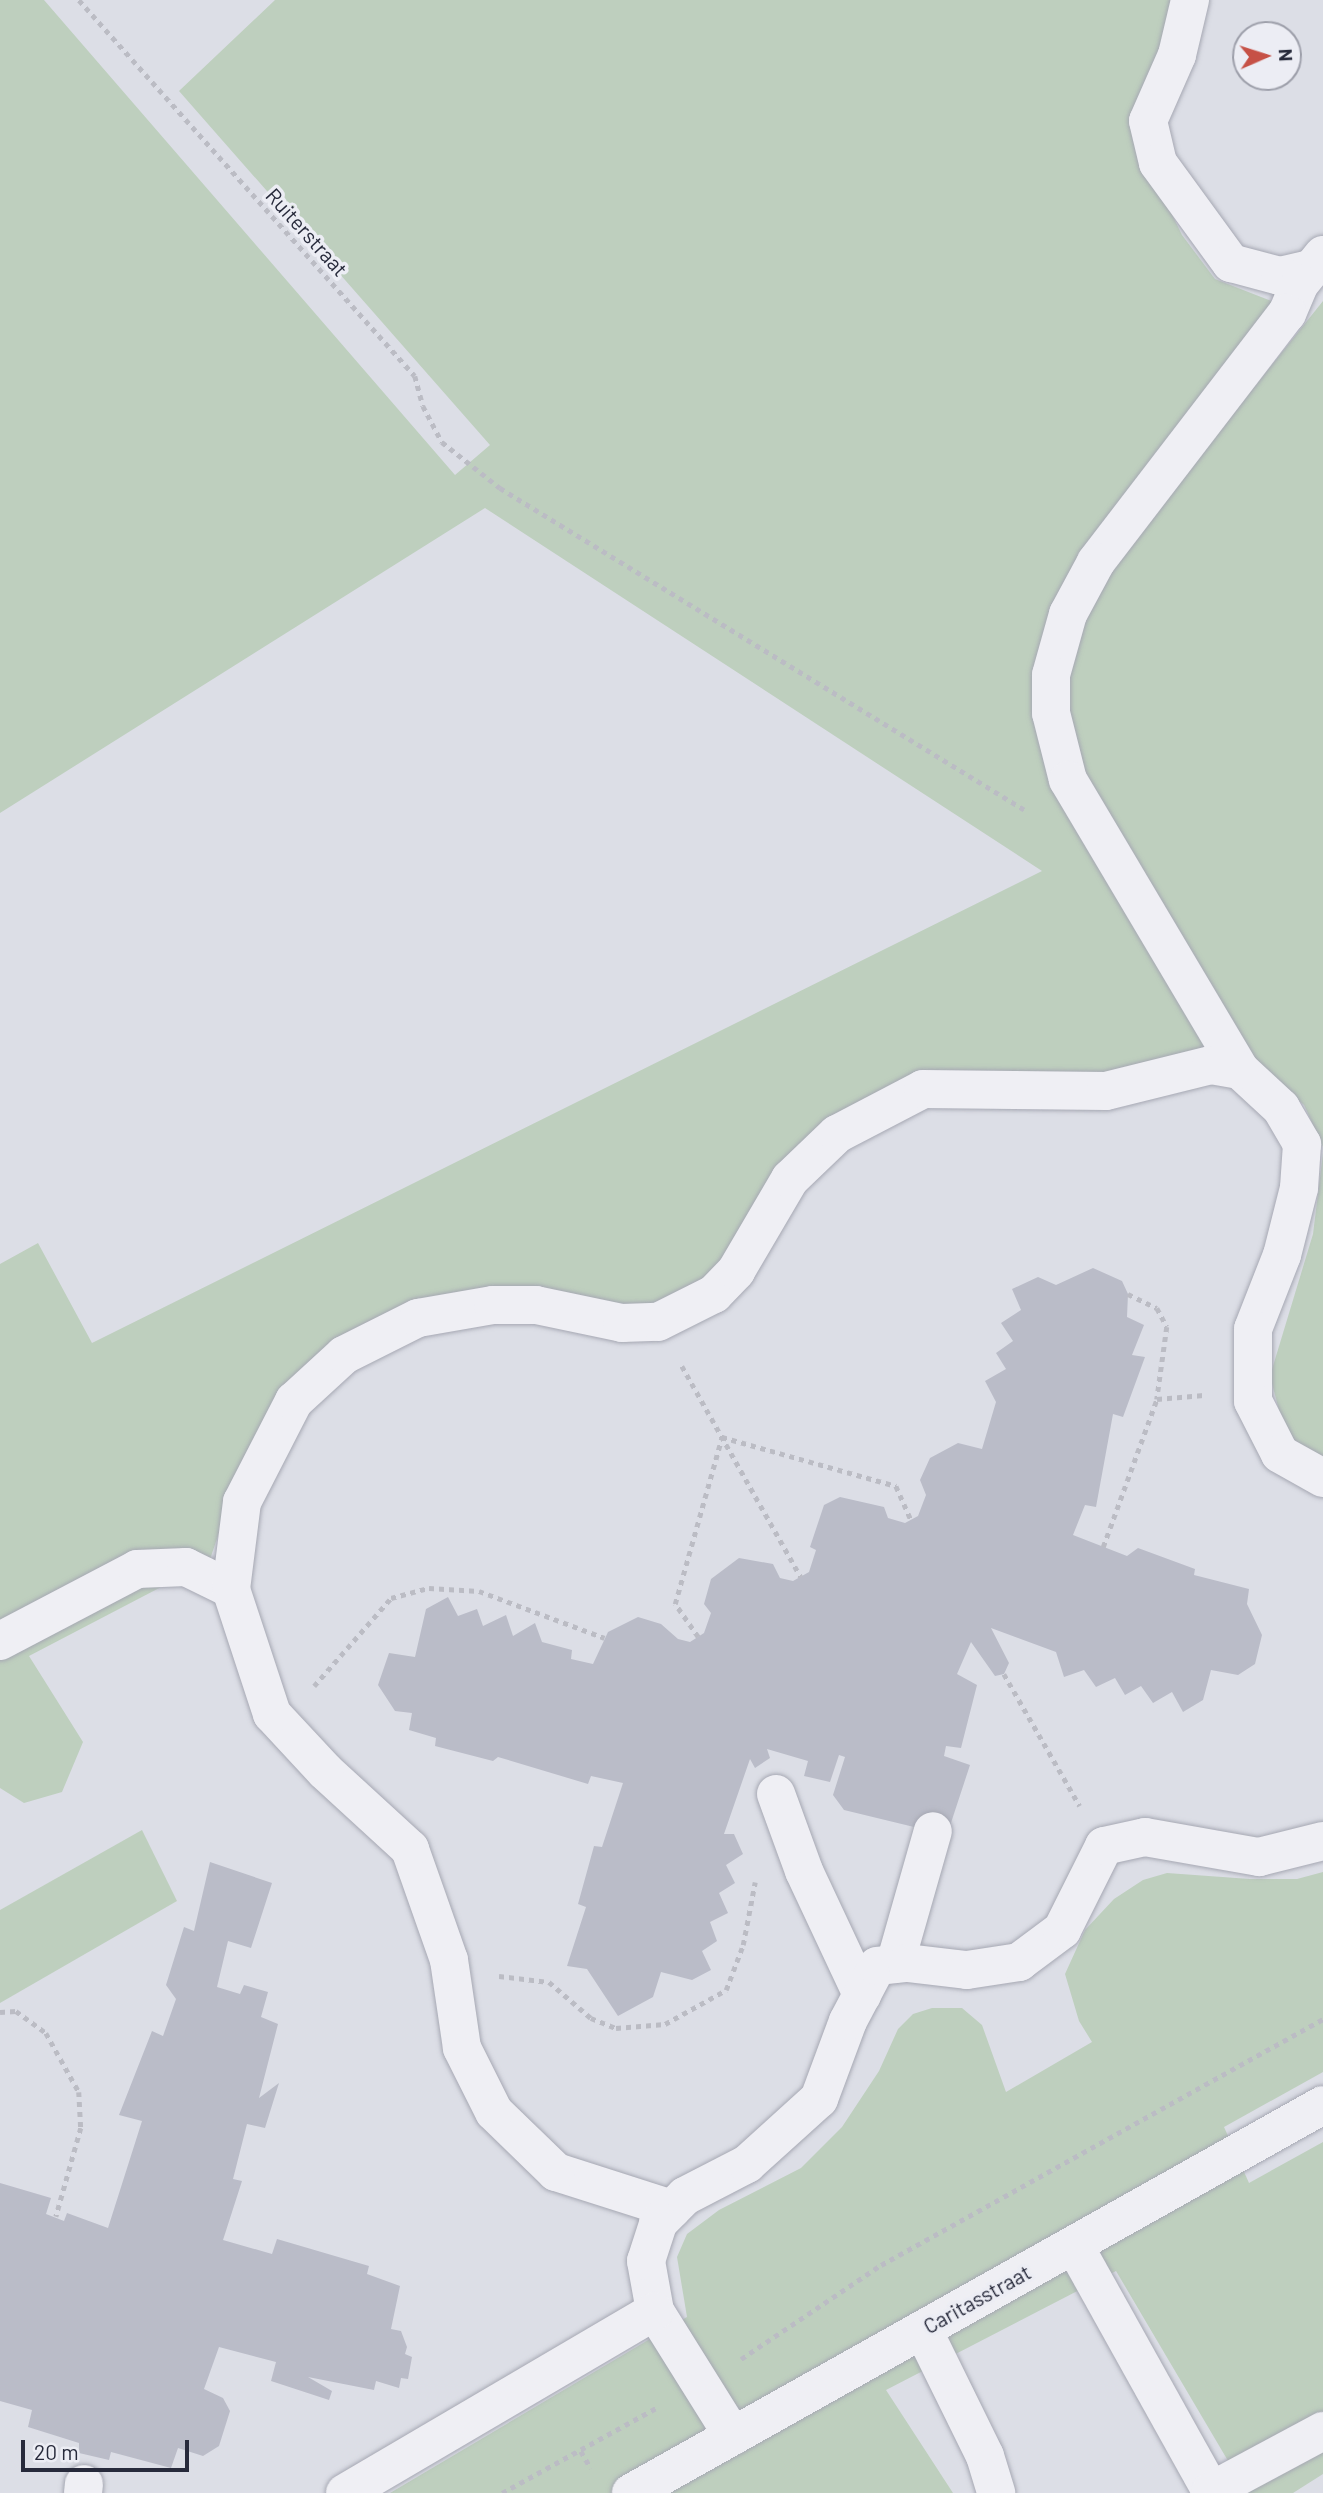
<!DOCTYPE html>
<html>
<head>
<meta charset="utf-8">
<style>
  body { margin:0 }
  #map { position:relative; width:1323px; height:2493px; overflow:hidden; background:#dcdee6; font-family:Barlow,sans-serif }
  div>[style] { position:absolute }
  .green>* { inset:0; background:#becfbe }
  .building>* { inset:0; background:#babcc8 }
  .path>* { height:4.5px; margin-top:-2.25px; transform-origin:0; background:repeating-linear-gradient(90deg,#bbbcc4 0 5px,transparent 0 10px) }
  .roads { filter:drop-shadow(0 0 2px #a6a8b3) drop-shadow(0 0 2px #a6a8b3) }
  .minor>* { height:38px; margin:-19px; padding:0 19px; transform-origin:19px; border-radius:19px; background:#efeff4 }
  span { translate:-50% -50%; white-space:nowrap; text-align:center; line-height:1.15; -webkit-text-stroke:7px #ecedf4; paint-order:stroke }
  .street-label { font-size:21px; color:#272a3b }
  .north { position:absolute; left:1232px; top:21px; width:70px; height:70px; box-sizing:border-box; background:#ecedf4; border:2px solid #9d9faa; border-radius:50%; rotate:87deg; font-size:19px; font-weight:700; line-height:28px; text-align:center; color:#272a3b }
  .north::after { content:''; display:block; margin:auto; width:24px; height:32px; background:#c65146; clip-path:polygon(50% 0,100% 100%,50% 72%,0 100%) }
  .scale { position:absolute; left:21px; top:2440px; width:168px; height:32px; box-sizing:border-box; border:4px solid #272a3b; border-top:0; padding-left:9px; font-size:21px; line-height:24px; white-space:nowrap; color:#272a3b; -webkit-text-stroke:5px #ecedf4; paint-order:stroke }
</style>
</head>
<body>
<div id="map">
  <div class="green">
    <div style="clip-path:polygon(0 0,44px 0,455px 475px,490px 445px,179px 91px,275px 0,1181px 0,1150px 169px,1182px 235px,1215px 279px,1279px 304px,1150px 475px,1038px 720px,1214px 1049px,1150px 1067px,878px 1097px,726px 1273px,646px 1313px,390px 1316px,239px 1475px,209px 1562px,29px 1656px,83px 1742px,62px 1792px,24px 1803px,0 1788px,0 1264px,38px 1243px,92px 1343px,1042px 871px,485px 508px,0 813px)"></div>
    <div style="clip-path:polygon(1323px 301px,1323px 1147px,1304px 1105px,1242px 1050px,1073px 768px,1061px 693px,1074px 634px,1101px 579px)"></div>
    <div style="clip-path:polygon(1323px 1153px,1323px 1469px,1285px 1433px,1270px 1376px,1313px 1234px)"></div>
    <div style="clip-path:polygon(142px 1830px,177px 1901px,0 2003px,0 1910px)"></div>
    <div style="clip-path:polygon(1323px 1872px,1323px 2072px,1224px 2127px,1249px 2183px,1323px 2142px,1323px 2474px,1293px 2493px,1247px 2493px,1116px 2271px,886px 2390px,953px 2493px,390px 2493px,687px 2317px,677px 2257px,687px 2234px,719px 2210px,801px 2168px,842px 2127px,879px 2071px,898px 2029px,913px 2014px,932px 2008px,962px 2008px,982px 2025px,1006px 2092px,1092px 2042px,1079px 2021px,1065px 1974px,1085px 1930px,1114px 1899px,1143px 1880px,1167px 1873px,1250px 1879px,1297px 1879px)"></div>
  </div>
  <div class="building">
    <div style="clip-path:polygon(1093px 1268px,1122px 1281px,1128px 1294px,1127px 1317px,1144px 1325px,1132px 1355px,1145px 1357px,1123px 1417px,1113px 1414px,1096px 1507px,1085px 1505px,1073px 1535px,1127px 1556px,1138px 1548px,1195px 1569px,1194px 1575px,1249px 1589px,1247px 1604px,1262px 1635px,1255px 1664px,1238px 1675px,1211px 1670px,1203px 1700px,1183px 1712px,1172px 1692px,1153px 1703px,1141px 1686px,1125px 1695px,1115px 1678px,1096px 1687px,1084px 1670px,1064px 1677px,1056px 1652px,991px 1628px,1009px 1663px,1004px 1674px,995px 1676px,971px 1642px,957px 1674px,977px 1685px,961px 1748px,946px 1746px,944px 1756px,970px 1765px,947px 1835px,844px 1810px,833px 1795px,845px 1757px,839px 1755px,830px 1782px,804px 1776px,808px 1761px,767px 1749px,770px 1758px,755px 1768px,750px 1759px,724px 1834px,734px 1834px,743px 1854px,726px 1865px,735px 1883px,719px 1893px,728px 1913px,710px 1922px,717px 1941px,702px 1951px,711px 1970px,692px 1980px,661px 1972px,653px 1997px,618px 2016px,587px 1969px,567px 1966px,586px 1907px,578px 1904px,594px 1846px,602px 1847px,623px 1783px,591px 1776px,588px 1784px,498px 1757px,493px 1761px,435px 1746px,436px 1738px,409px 1730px,412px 1713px,395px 1711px,378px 1685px,389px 1653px,415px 1657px,426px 1609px,448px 1597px,458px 1616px,477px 1609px,483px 1626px,506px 1615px,513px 1636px,535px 1623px,542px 1642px,572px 1650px,571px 1659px,593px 1664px,608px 1632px,638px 1617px,661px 1624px,678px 1639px,690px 1642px,704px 1633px,711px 1613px,704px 1604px,711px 1579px,739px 1558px,773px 1564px,780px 1578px,793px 1581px,809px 1572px,816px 1550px,810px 1547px,824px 1505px,840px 1497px,884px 1507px,888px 1518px,905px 1523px,918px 1516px,926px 1495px,920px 1480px,930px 1458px,958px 1443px,982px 1449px,996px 1402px,985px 1381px,1006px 1369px,996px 1353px,1013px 1341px,1001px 1323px,1021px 1310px,1012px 1289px,1038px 1277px,1056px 1285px)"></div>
    <div style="clip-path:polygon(210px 1862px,272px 1883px,251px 1948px,228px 1941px,217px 1987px,240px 1994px,244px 1985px,268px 1992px,261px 2017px,278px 2024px,259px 2098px,279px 2083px,265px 2128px,247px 2124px,233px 2179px,242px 2181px,223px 2240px,272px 2254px,277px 2239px,369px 2266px,367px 2274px,400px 2286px,391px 2329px,401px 2331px,407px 2347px,405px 2354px,412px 2357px,408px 2379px,401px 2378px,399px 2388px,376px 2381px,374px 2390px,308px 2377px,332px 2391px,329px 2400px,271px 2381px,276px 2362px,219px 2347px,204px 2389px,223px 2398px,230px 2411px,219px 2446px,203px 2456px,178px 2448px,171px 2468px,111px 2452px,109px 2460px,79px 2453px,79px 2443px,28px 2427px,32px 2410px,0 2401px,0 2183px,51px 2198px,46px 2214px,64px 2221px,67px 2213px,108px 2228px,142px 2121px,119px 2115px,152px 2031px,163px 2036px,176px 1999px,166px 1985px,184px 1927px,194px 1931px)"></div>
  </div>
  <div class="path">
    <div style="left:79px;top:0;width:504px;rotate:48.22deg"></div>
    <div style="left:415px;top:376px;width:31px;rotate:75deg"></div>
    <div style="left:423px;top:406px;width:41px;rotate:62.2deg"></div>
    <div style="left:442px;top:442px;width:74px;rotate:38.4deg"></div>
    <div style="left:500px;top:488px;width:619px;rotate:31.53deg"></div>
    <div style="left:1128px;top:1294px;width:32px;rotate:26deg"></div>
    <div style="left:1157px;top:1308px;width:21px;rotate:62deg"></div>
    <div style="left:1167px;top:1327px;width:73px;rotate:97.9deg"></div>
    <div style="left:682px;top:1366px;width:242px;rotate:60.6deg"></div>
    <div style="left:1103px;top:1547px;width:158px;rotate:-70deg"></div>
    <div style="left:1157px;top:1399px;width:47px;rotate:-4.9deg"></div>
    <div style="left:698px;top:1637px;width:40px;rotate:-124.9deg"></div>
    <div style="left:675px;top:1604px;width:173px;rotate:-74.3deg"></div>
    <div style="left:722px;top:1437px;width:181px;rotate:15.7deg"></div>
    <div style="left:896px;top:1486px;width:36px;rotate:66deg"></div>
    <div style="left:1004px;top:1674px;width:152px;rotate:60.1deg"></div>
    <div style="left:314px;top:1686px;width:117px;rotate:-48.8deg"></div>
    <div style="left:391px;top:1598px;width:39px;rotate:-15deg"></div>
    <div style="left:429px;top:1588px;width:50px;rotate:3.4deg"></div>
    <div style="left:479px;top:1591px;width:134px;rotate:20.5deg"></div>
    <div style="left:499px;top:1976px;width:50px;rotate:6.8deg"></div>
    <div style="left:549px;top:1982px;width:55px;rotate:40.6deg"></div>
    <div style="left:591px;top:2018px;width:27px;rotate:22deg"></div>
    <div style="left:616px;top:2028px;width:49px;rotate:-4.7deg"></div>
    <div style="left:665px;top:2024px;width:70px;rotate:-29.1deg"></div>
    <div style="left:726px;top:1990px;width:48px;rotate:-69.3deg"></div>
    <div style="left:743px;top:1945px;width:64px;rotate:-79.2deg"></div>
    <div style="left:0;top:2012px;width:16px;rotate:-4deg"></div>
    <div style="left:16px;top:2011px;width:37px;rotate:36deg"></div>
    <div style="left:46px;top:2033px;width:68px;rotate:60.8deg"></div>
    <div style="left:79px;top:2092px;width:36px;rotate:87deg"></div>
    <div style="left:81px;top:2128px;width:92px;rotate:105.7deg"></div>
    <div style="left:741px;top:2359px;width:169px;rotate:-33.9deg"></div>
    <div style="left:881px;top:2265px;width:506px;rotate:-29.1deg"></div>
    <div style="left:581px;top:2451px;width:20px;rotate:60deg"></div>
    <div style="left:502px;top:2493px;width:178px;rotate:-28.9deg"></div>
  </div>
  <div class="roads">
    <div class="minor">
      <div style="left:1190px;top:0;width:57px;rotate:103.3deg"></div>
      <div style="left:1177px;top:55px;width:72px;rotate:113.7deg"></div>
      <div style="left:1148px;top:121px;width:43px;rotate:76.6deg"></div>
      <div style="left:1158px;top:163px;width:124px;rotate:53.9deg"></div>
      <div style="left:1231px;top:263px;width:51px;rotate:14.9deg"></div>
      <div style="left:1280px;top:276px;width:32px;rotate:-13deg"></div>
      <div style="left:1323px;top:255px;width:36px;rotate:129deg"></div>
      <div style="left:1300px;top:283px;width:33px;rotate:113deg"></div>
      <div style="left:1287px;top:313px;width:314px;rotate:127.5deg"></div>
      <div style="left:1096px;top:562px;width:59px;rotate:118.3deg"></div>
      <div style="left:1068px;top:614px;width:63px;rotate:105.6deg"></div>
      <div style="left:1051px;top:675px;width:38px;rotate:90deg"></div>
      <div style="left:1051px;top:713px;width:69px;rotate:75.8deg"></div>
      <div style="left:1068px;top:780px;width:337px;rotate:59.3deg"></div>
      <div style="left:1240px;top:1070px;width:56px;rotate:42.8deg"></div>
      <div style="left:1281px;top:1108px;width:42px;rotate:59.7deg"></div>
      <div style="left:1302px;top:1144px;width:44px;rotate:93.9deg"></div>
      <div style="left:1299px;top:1188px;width:69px;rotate:104.2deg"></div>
      <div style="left:1282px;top:1255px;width:79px;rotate:111.4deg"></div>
      <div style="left:1253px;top:1329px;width:72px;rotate:90deg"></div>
      <div style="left:1253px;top:1401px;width:59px;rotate:63deg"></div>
      <div style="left:1280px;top:1454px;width:49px;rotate:29.2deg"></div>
      <div style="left:0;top:1641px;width:155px;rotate:-27.7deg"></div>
      <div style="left:137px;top:1569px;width:49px;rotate:-2.3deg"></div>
      <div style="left:186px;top:1567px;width:50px;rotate:26.1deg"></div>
      <div style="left:776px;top:1794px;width:82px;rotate:70deg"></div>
      <div style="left:804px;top:1871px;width:137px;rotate:64.9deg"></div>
      <div style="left:895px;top:1964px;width:138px;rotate:-74.1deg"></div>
      <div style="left:672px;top:2209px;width:122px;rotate:-162.3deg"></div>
      <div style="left:556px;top:2172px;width:86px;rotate:-135.9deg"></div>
      <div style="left:494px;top:2112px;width:72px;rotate:-116.6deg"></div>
      <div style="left:462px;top:2048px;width:89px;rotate:-98.4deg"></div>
      <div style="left:449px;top:1960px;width:118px;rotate:-109.4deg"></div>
      <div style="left:410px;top:1849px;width:115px;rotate:-137.5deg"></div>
      <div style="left:325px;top:1771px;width:78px;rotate:-132.9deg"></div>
      <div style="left:272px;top:1714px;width:132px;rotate:-108.2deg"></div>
      <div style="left:231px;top:1589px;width:88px;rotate:-82.8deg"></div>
      <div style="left:242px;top:1502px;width:114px;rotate:-62.8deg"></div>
      <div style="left:294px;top:1401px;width:68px;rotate:-42.6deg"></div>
      <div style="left:344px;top:1355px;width:83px;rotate:-26.6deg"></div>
      <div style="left:418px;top:1318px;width:76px;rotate:-9.8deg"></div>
      <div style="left:493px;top:1305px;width:43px"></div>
      <div style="left:536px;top:1305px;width:88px;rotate:11.8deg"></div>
      <div style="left:622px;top:1323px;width:36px;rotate:-2deg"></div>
      <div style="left:658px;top:1322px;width:63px;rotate:-26.6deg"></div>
      <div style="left:714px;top:1294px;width:32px;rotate:-46deg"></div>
      <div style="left:736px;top:1271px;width:107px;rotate:-59.6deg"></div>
      <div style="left:790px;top:1179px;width:65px;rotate:-43.8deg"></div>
      <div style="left:837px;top:1134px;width:97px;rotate:-27.6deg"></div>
      <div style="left:923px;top:1089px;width:183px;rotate:0.6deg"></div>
      <div style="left:1106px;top:1091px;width:108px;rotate:-13.9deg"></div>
      <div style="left:1211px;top:1065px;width:29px;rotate:10deg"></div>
      <div style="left:1074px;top:2245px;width:282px;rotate:60.9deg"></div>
      <div style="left:1211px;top:2491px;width:127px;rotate:-28.2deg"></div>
      <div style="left:923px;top:2330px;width:140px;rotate:63.8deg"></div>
      <div style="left:985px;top:2456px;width:39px;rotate:73deg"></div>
      <div style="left:733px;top:2436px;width:147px;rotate:-122deg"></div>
      <div style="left:655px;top:2311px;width:51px;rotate:-100.2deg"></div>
      <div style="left:646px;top:2261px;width:40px;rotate:-72deg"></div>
      <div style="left:658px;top:2223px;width:38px;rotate:-45deg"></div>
      <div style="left:685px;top:2196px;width:70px;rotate:-27.3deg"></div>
      <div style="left:747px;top:2164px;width:97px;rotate:-42.1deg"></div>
      <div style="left:819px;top:2099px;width:83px;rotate:-69.6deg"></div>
      <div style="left:848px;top:2021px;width:62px;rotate:-62.2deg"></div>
      <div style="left:877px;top:1966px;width:30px;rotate:-6deg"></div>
      <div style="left:907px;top:1963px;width:60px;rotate:6.7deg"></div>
      <div style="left:967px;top:1970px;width:53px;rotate:-8.7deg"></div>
      <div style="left:1019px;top:1962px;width:54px;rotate:-36.7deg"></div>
      <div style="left:1062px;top:1930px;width:94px;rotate:-63.4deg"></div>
      <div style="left:1104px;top:1846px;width:42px;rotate:-12.4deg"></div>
      <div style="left:1145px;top:1837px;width:116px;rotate:10deg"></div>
      <div style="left:1259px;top:1857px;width:66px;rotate:-14deg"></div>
      <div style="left:83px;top:2493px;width:9px;rotate:-84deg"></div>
      <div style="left:345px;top:2493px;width:359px;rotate:-30.4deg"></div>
      <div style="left:631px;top:2493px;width:793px;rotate:-29.28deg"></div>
    </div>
  </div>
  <div class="street-label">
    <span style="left:307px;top:232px;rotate:48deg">Ruiterstraat</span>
    <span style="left:977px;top:2299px;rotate:-29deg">Caritasstraat</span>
  </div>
  <div class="north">N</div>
  <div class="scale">20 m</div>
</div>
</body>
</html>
